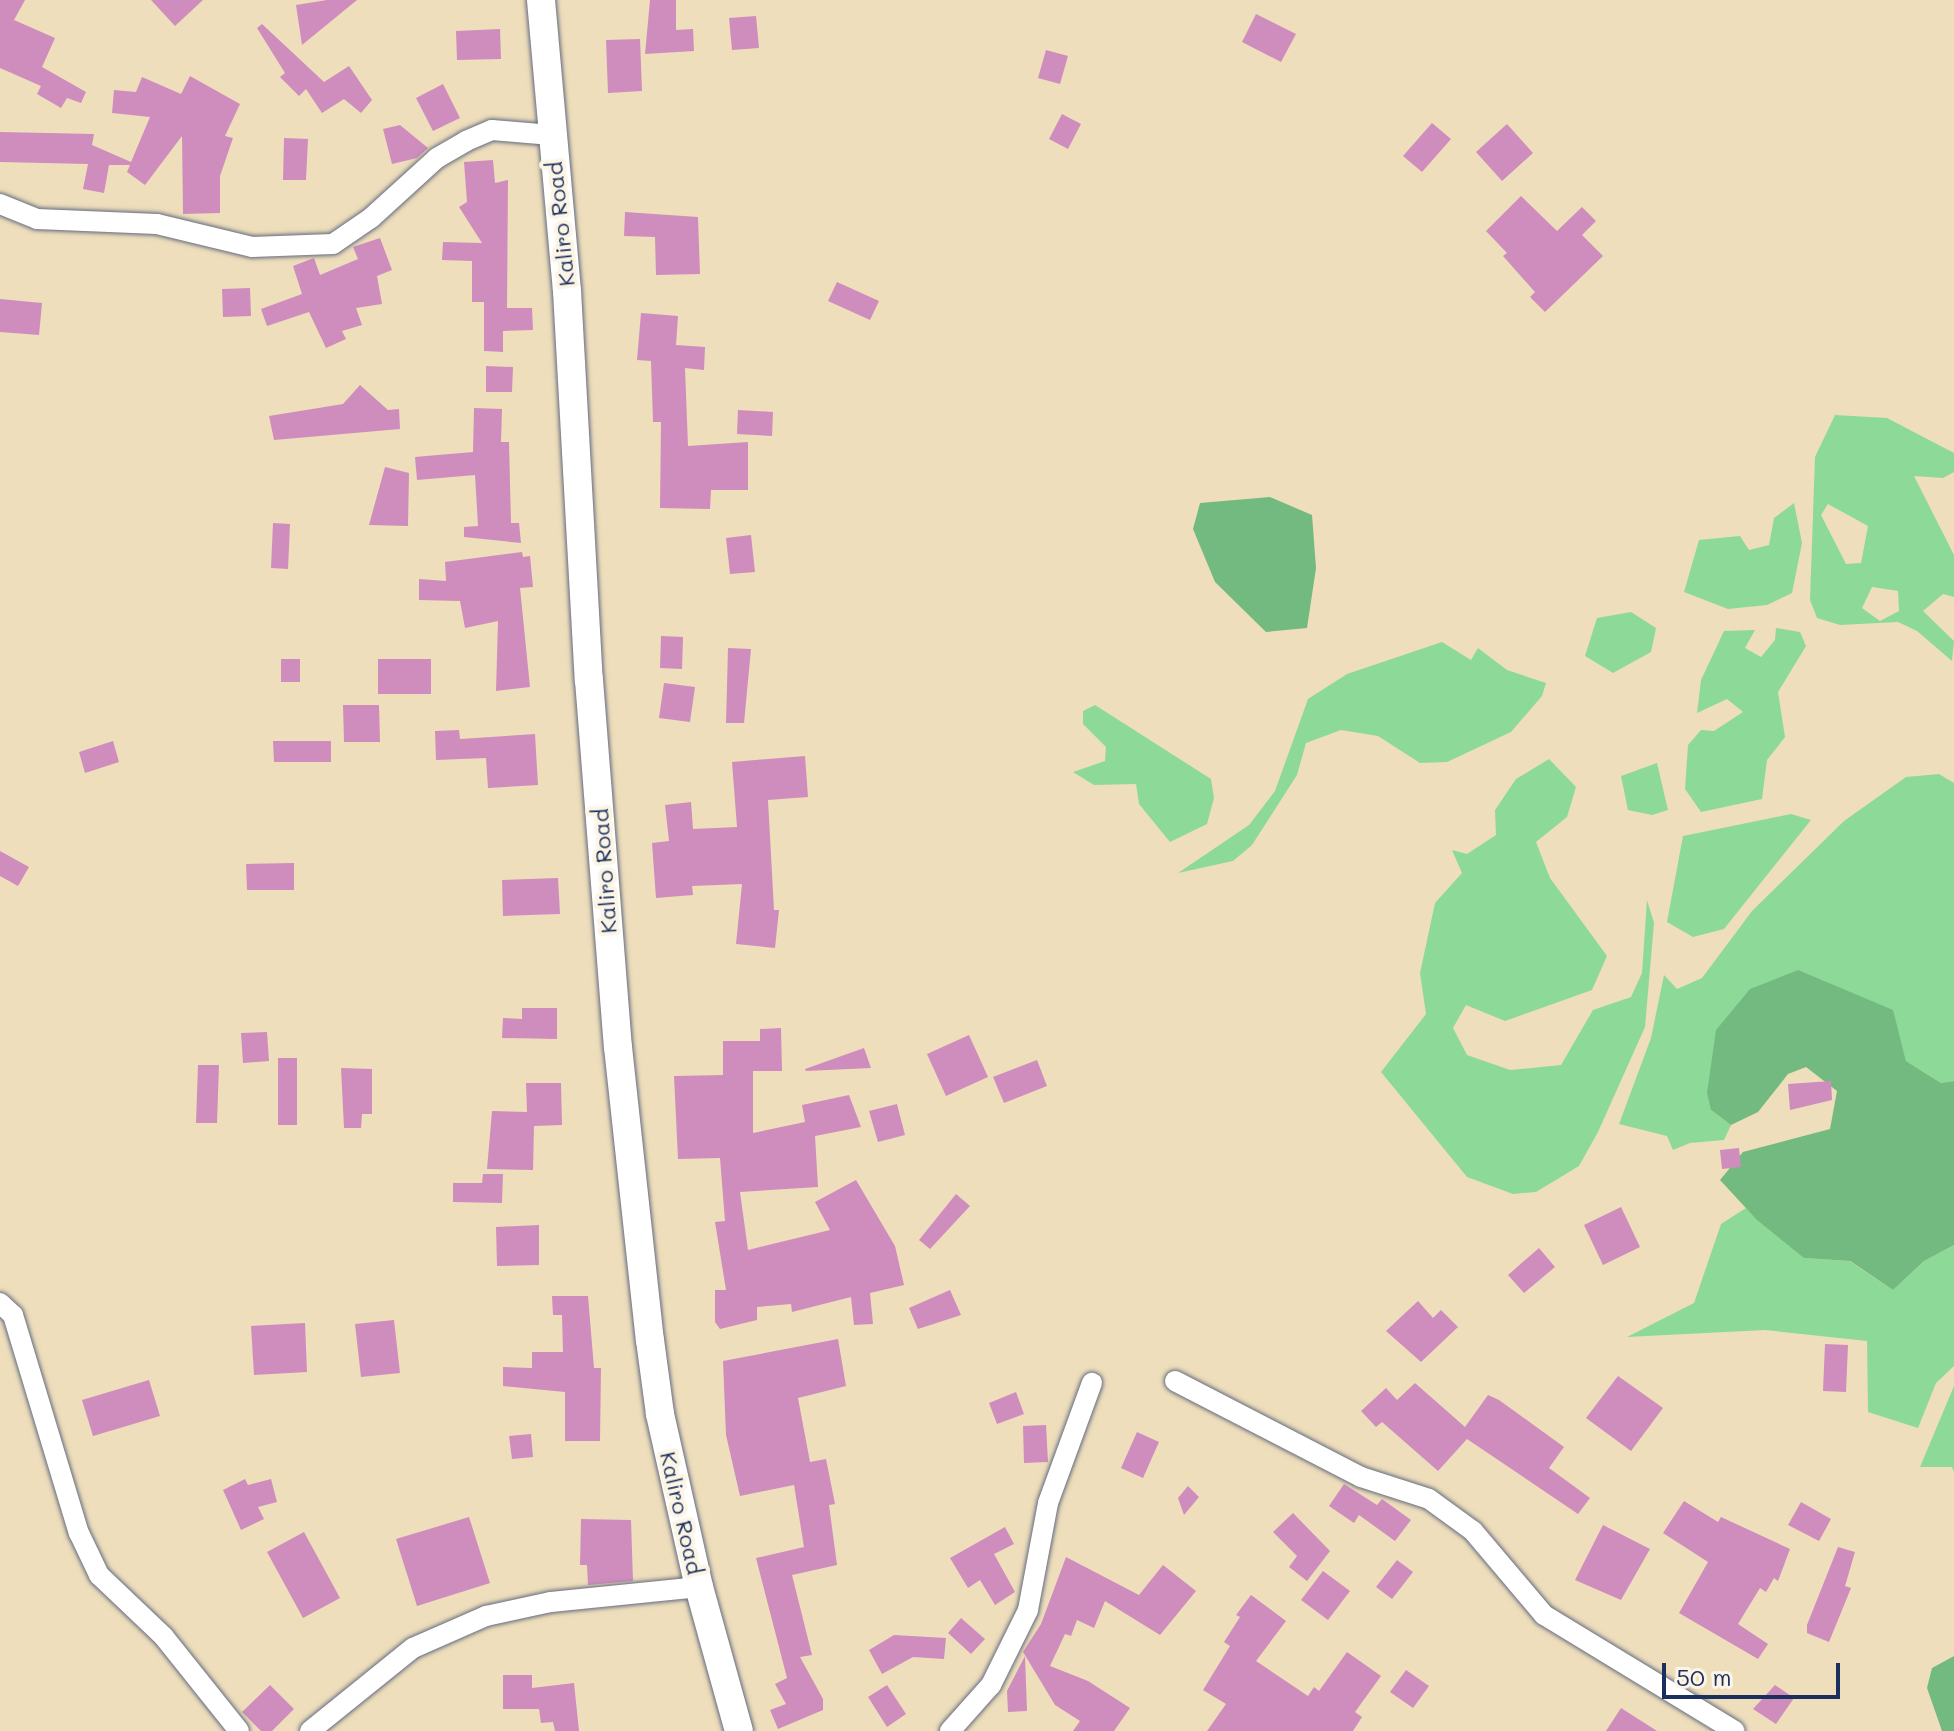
<!DOCTYPE html>
<html>
<head>
<meta charset="utf-8">
<style>
  body { margin:0 }
  #map { position:relative; width:1954px; height:1731px; overflow:hidden; background:#eedebc; font-family:Mali,sans-serif }
  div>[style] { position:absolute }
  .green>* { inset:0; background:#8dda98 }
  .forest>* { inset:0; background:#72ba80 }
  .building>* { inset:0; background:#cf8dbd }
  .roads { filter:drop-shadow(0 0 2px #656c7f) drop-shadow(0 0 2px #656c7f) }
  .minor>* { height:20px; margin:-10px; padding:0 10px; transform-origin:10px; border-radius:10px; background:#fff }
  .secondary>* { height:28px; margin:-14px; padding:0 14px; transform-origin:14px; border-radius:14px; background:#fff }
  span { translate:-50% -50%; white-space:nowrap; text-align:center; line-height:1.15; -webkit-text-stroke:8px #fcf5e5; paint-order:stroke }
  .street-label { font-size:22px; color:#1b2f5e }
  .scale { position:absolute; left:1662px; top:1663px; width:178px; height:36px; box-sizing:border-box; border:4px solid #1b2f5e; border-top:0; padding-left:10px; font-size:24px; line-height:28px; white-space:nowrap; color:#1b2f5e; -webkit-text-stroke:6px #fcf5e5; paint-order:stroke }
</style>
</head>
<body>
<div id="map">
  <div class="green">
    <div style="clip-path:polygon(evenodd,1835px 415px,1887px 418px,1954px 453px,1954px 472px,1943px 478px,1914px 476px,1954px 555px,1954px 597px,1943px 594px,1923px 611px,1954px 641px,1952px 661px,1917px 631px,1898px 622px,1840px 625px,1817px 618px,1810px 600px,1815px 457px,1835px 415px,1828px 504px,1868px 526px,1861px 563px,1846px 564px,1821px 515px,1828px 504px,1835px 415px,1872px 587px,1898px 591px,1899px 611px,1880px 621px,1862px 608px,1872px 587px)"></div>
    <div style="clip-path:polygon(1794px 503px,1802px 543px,1792px 593px,1767px 605px,1728px 609px,1684px 592px,1699px 540px,1740px 536px,1749px 550px,1769px 545px,1774px 518px)"></div>
    <div style="clip-path:polygon(1631px 612px,1656px 628px,1651px 652px,1613px 673px,1585px 656px,1597px 618px)"></div>
    <div style="clip-path:polygon(1776px 628px,1800px 632px,1806px 646px,1778px 692px,1785px 737px,1767px 760px,1762px 799px,1701px 812px,1685px 789px,1688px 745px,1701px 730px,1714px 731px,1743px 712px,1727px 699px,1697px 713px,1701px 680px,1724px 631px,1755px 630px,1745px 648px,1761px 657px,1775px 640px)"></div>
    <div style="clip-path:polygon(1442px 642px,1471px 660px,1478px 648px,1507px 670px,1546px 683px,1542px 696px,1511px 732px,1447px 762px,1420px 763px,1378px 736px,1341px 730px,1306px 743px,1297px 775px,1252px 845px,1233px 861px,1178px 873px,1249px 825px,1275px 791px,1308px 699px,1347px 674px)"></div>
    <div style="clip-path:polygon(1095px 705px,1211px 779px,1214px 798px,1207px 824px,1170px 842px,1139px 804px,1136px 784px,1094px 785px,1073px 772px,1105px 761px,1106px 747px,1083px 724px,1083px 711px)"></div>
    <div style="clip-path:polygon(1549px 759px,1576px 787px,1567px 817px,1536px 842px,1550px 878px,1607px 956px,1592px 990px,1505px 1021px,1466px 1005px,1453px 1028px,1467px 1055px,1510px 1070px,1561px 1065px,1593px 1010px,1631px 997px,1642px 973px,1647px 900px,1654px 923px,1645px 1027px,1598px 1132px,1579px 1166px,1536px 1192px,1513px 1194px,1467px 1177px,1381px 1072px,1426px 1014px,1420px 973px,1435px 903px,1462px 873px,1452px 850px,1467px 854px,1496px 835px,1495px 810px,1516px 779px)"></div>
    <div style="clip-path:polygon(1657px 763px,1668px 810px,1652px 815px,1628px 810px,1621px 776px)"></div>
    <div style="clip-path:polygon(1939px 774px,1954px 783px,1954px 1081px,1941px 1083px,1906px 1061px,1892px 1010px,1711px 1110px,1731px 1125px,1724px 1140px,1690px 1143px,1673px 1150px,1667px 1136px,1619px 1124px,1651px 1038px,1664px 975px,1677px 989px,1702px 978px,1752px 911px,1844px 821px,1906px 777px)"></div>
    <div style="clip-path:polygon(1791px 814px,1811px 820px,1724px 929px,1693px 937px,1667px 922px,1683px 836px)"></div>
    <div style="clip-path:polygon(1746px 1208px,1804px 1258px,1849px 1261px,1893px 1290px,1924px 1261px,1954px 1245px,1954px 1366px,1936px 1383px,1918px 1428px,1868px 1412px,1867px 1341px,1765px 1330px,1627px 1337px,1694px 1303px,1721px 1224px)"></div>
    <div style="clip-path:polygon(1954px 1386px,1954px 1472px,1952px 1467px,1920px 1467px)"></div>
  </div>
  <div class="forest">
    <div style="clip-path:polygon(1270px 497px,1312px 515px,1316px 568px,1307px 628px,1266px 632px,1215px 582px,1193px 529px,1200px 503px)"></div>
    <div style="clip-path:polygon(1798px 970px,1893px 1010px,1906px 1061px,1941px 1083px,1954px 1081px,1954px 1245px,1924px 1261px,1893px 1290px,1850px 1261px,1804px 1258px,1757px 1220px,1720px 1180px,1743px 1152px,1830px 1129px,1837px 1091px,1806px 1067px,1788px 1074px,1758px 1112px,1731px 1125px,1711px 1110px,1707px 1093px,1716px 1030px,1750px 989px)"></div>
    <div style="clip-path:polygon(1954px 1656px,1954px 1731px,1942px 1731px,1927px 1688px,1932px 1668px)"></div>
  </div>
  <div class="building">
    <div style="clip-path:polygon(0 0,25px 0,14px 20px,55px 38px,42px 67px,86px 92px,81px 103px,67px 98px,61px 108px,37px 94px,41px 86px,0 68px)"></div>
    <div style="clip-path:polygon(151px 0,203px 0,175px 26px)"></div>
    <div style="clip-path:polygon(327px 0,357px 0,302px 45px,296px 5px)"></div>
    <div style="clip-path:polygon(650px 0,676px 0,676px 30px,693px 29px,694px 51px,645px 54px)"></div>
    <div style="clip-path:polygon(1256px 14px,1296px 34px,1281px 62px,1242px 42px)"></div>
    <div style="clip-path:polygon(756px 16px,759px 48px,732px 50px,729px 18px)"></div>
    <div style="clip-path:polygon(262px 24px,324px 82px,349px 66px,372px 100px,361px 113px,344px 99px,322px 113px,306px 89px,299px 96px,280px 77px,285px 73px,257px 28px)"></div>
    <div style="clip-path:polygon(500px 29px,501px 59px,457px 60px,456px 31px)"></div>
    <div style="clip-path:polygon(640px 39px,642px 91px,608px 93px,606px 40px)"></div>
    <div style="clip-path:polygon(1046px 50px,1068px 56px,1060px 84px,1038px 78px)"></div>
    <div style="clip-path:polygon(190px 76px,240px 104px,225px 136px,233px 138px,220px 176px,220px 213px,183px 214px,182px 136px,145px 185px,127px 172px,130px 165px,109px 165px,104px 193px,83px 189px,88px 164px,0 162px,0 132px,94px 134px,92px 145px,131px 162px,150px 117px,112px 113px,114px 90px,136px 92px,142px 77px,181px 94px)"></div>
    <div style="clip-path:polygon(443px 84px,460px 118px,433px 131px,416px 98px)"></div>
    <div style="clip-path:polygon(1062px 114px,1081px 124px,1068px 149px,1049px 139px)"></div>
    <div style="clip-path:polygon(1432px 123px,1451px 139px,1422px 172px,1403px 156px)"></div>
    <div style="clip-path:polygon(1507px 124px,1533px 153px,1502px 181px,1476px 152px)"></div>
    <div style="clip-path:polygon(400px 125px,428px 148px,417px 158px,392px 164px,383px 129px)"></div>
    <div style="clip-path:polygon(284px 138px,308px 139px,306px 180px,283px 180px)"></div>
    <div style="clip-path:polygon(493px 160px,495px 183px,508px 180px,507px 308px,532px 308px,533px 330px,503px 331px,503px 352px,484px 351px,484px 302px,472px 302px,472px 261px,442px 260px,443px 242px,482px 243px,459px 207px,467px 202px,464px 162px)"></div>
    <div style="clip-path:polygon(1521px 196px,1557px 231px,1582px 207px,1596px 221px,1582px 235px,1603px 256px,1545px 312px,1530px 297px,1535px 292px,1503px 256px,1507px 253px,1486px 231px)"></div>
    <div style="clip-path:polygon(625px 212px,698px 217px,700px 274px,656px 275px,655px 237px,624px 236px)"></div>
    <div style="clip-path:polygon(380px 238px,392px 270px,377px 276px,382px 304px,356px 308px,362px 325px,342px 331px,346px 339px,326px 348px,309px 312px,267px 326px,261px 309px,302px 294px,293px 266px,314px 258px,320px 275px,358px 259px,353px 247px)"></div>
    <div style="clip-path:polygon(837px 282px,879px 301px,870px 320px,828px 301px)"></div>
    <div style="clip-path:polygon(250px 288px,251px 316px,223px 317px,222px 289px)"></div>
    <div style="clip-path:polygon(0 299px,42px 303px,39px 335px,0 332px)"></div>
    <div style="clip-path:polygon(641px 313px,678px 316px,676px 345px,705px 347px,704px 370px,685px 368px,688px 446px,748px 442px,748px 490px,711px 490px,710px 509px,660px 508px,661px 422px,653px 422px,651px 361px,637px 360px)"></div>
    <div style="clip-path:polygon(486px 366px,513px 367px,512px 392px,486px 392px)"></div>
    <div style="clip-path:polygon(360px 385px,388px 410px,399px 409px,400px 429px,274px 440px,269px 416px,343px 404px)"></div>
    <div style="clip-path:polygon(474px 408px,502px 409px,501px 442px,509px 442px,511px 523px,519px 523px,521px 543px,464px 537px,464px 527px,478px 526px,475px 475px,417px 480px,415px 457px,473px 452px)"></div>
    <div style="clip-path:polygon(738px 410px,773px 412px,772px 436px,737px 434px)"></div>
    <div style="clip-path:polygon(385px 467px,409px 473px,408px 526px,369px 525px)"></div>
    <div style="clip-path:polygon(273px 523px,290px 524px,288px 569px,271px 568px)"></div>
    <div style="clip-path:polygon(751px 535px,755px 572px,730px 574px,726px 538px)"></div>
    <div style="clip-path:polygon(522px 552px,523px 557px,530px 556px,533px 587px,520px 588px,530px 687px,496px 691px,498px 621px,465px 628px,460px 601px,419px 600px,419px 579px,446px 581px,445px 562px)"></div>
    <div style="clip-path:polygon(661px 636px,683px 637px,682px 669px,660px 668px)"></div>
    <div style="clip-path:polygon(728px 648px,751px 649px,744px 723px,726px 723px)"></div>
    <div style="clip-path:polygon(281px 659px,300px 659px,300px 682px,281px 682px)"></div>
    <div style="clip-path:polygon(378px 659px,431px 659px,431px 694px,378px 694px)"></div>
    <div style="clip-path:polygon(664px 683px,695px 687px,690px 722px,659px 718px)"></div>
    <div style="clip-path:polygon(343px 705px,379px 705px,380px 742px,344px 742px)"></div>
    <div style="clip-path:polygon(459px 730px,460px 739px,535px 734px,538px 785px,488px 788px,486px 758px,436px 760px,435px 731px)"></div>
    <div style="clip-path:polygon(113px 741px,119px 762px,85px 773px,79px 752px)"></div>
    <div style="clip-path:polygon(273px 741px,331px 741px,331px 762px,274px 762px)"></div>
    <div style="clip-path:polygon(805px 756px,808px 797px,768px 800px,774px 910px,779px 910px,775px 948px,736px 944px,742px 884px,692px 886px,693px 895px,656px 898px,652px 843px,669px 841px,665px 805px,691px 802px,693px 829px,737px 827px,732px 762px)"></div>
    <div style="clip-path:polygon(0 851px,29px 867px,18px 886px,0 876px)"></div>
    <div style="clip-path:polygon(294px 863px,294px 890px,247px 890px,246px 864px)"></div>
    <div style="clip-path:polygon(558px 878px,560px 914px,503px 916px,502px 880px)"></div>
    <div style="clip-path:polygon(522px 1008px,557px 1008px,557px 1039px,502px 1038px,503px 1018px,522px 1019px)"></div>
    <div style="clip-path:polygon(781px 1028px,782px 1071px,753px 1071px,753px 1133px,805px 1122px,802px 1105px,849px 1095px,861px 1127px,815px 1136px,818px 1187px,740px 1192px,748px 1250px,830px 1230px,815px 1202px,856px 1180px,895px 1246px,904px 1285px,870px 1293px,873px 1324px,854px 1325px,851px 1297px,792px 1312px,791px 1304px,757px 1307px,757px 1320px,720px 1329px,715px 1322px,715px 1290px,726px 1290px,715px 1222px,725px 1221px,720px 1158px,678px 1159px,674px 1076px,723px 1075px,723px 1041px,760px 1041px,760px 1029px)"></div>
    <div style="clip-path:polygon(267px 1032px,269px 1061px,243px 1063px,241px 1033px)"></div>
    <div style="clip-path:polygon(969px 1035px,988px 1077px,946px 1096px,927px 1054px)"></div>
    <div style="clip-path:polygon(864px 1048px,871px 1068px,806px 1071px,805px 1069px)"></div>
    <div style="clip-path:polygon(278px 1058px,297px 1058px,297px 1125px,278px 1125px)"></div>
    <div style="clip-path:polygon(1037px 1060px,1047px 1086px,1004px 1103px,993px 1077px)"></div>
    <div style="clip-path:polygon(198px 1065px,219px 1065px,217px 1123px,196px 1123px)"></div>
    <div style="clip-path:polygon(341px 1068px,372px 1069px,372px 1114px,362px 1114px,361px 1128px,344px 1128px)"></div>
    <div style="clip-path:polygon(1831px 1081px,1832px 1100px,1790px 1110px,1788px 1084px)"></div>
    <div style="clip-path:polygon(526px 1083px,561px 1083px,562px 1125px,534px 1126px,533px 1170px,487px 1169px,492px 1111px,527px 1112px)"></div>
    <div style="clip-path:polygon(897px 1104px,905px 1135px,878px 1142px,869px 1111px)"></div>
    <div style="clip-path:polygon(1739px 1148px,1741px 1167px,1722px 1169px,1720px 1150px)"></div>
    <div style="clip-path:polygon(483px 1174px,503px 1174px,502px 1203px,453px 1202px,453px 1183px,482px 1183px)"></div>
    <div style="clip-path:polygon(956px 1194px,970px 1206px,930px 1249px,919px 1240px)"></div>
    <div style="clip-path:polygon(1621px 1207px,1640px 1247px,1603px 1265px,1584px 1225px)"></div>
    <div style="clip-path:polygon(539px 1225px,539px 1265px,497px 1266px,496px 1227px)"></div>
    <div style="clip-path:polygon(1539px 1248px,1555px 1267px,1524px 1293px,1508px 1275px)"></div>
    <div style="clip-path:polygon(950px 1290px,961px 1315px,918px 1329px,909px 1308px)"></div>
    <div style="clip-path:polygon(552px 1296px,588px 1296px,594px 1368px,601px 1368px,600px 1441px,565px 1441px,565px 1392px,503px 1386px,503px 1367px,532px 1368px,532px 1352px,563px 1352px,562px 1315px,553px 1315px)"></div>
    <div style="clip-path:polygon(1418px 1301px,1433px 1318px,1441px 1310px,1458px 1327px,1421px 1362px,1386px 1331px)"></div>
    <div style="clip-path:polygon(394px 1320px,400px 1373px,361px 1377px,355px 1324px)"></div>
    <div style="clip-path:polygon(305px 1323px,307px 1372px,254px 1375px,251px 1326px)"></div>
    <div style="clip-path:polygon(838px 1339px,846px 1386px,798px 1398px,810px 1462px,826px 1459px,835px 1504px,829px 1505px,837px 1565px,792px 1575px,812px 1655px,800px 1657px,823px 1699px,823px 1710px,778px 1729px,770px 1710px,786px 1704px,775px 1684px,787px 1678px,756px 1558px,804px 1547px,794px 1485px,740px 1496px,726px 1435px,723px 1361px)"></div>
    <div style="clip-path:polygon(1825px 1344px,1848px 1345px,1846px 1392px,1823px 1391px)"></div>
    <div style="clip-path:polygon(1618px 1376px,1663px 1408px,1631px 1451px,1586px 1418px)"></div>
    <div style="clip-path:polygon(149px 1380px,160px 1416px,93px 1436px,82px 1400px)"></div>
    <div style="clip-path:polygon(1415px 1383px,1465px 1427px,1488px 1395px,1499px 1400px,1564px 1447px,1549px 1468px,1590px 1498px,1578px 1514px,1467px 1439px,1438px 1471px,1382px 1422px,1376px 1427px,1361px 1411px,1386px 1388px,1397px 1400px)"></div>
    <div style="clip-path:polygon(1016px 1392px,1024px 1414px,997px 1424px,989px 1403px)"></div>
    <div style="clip-path:polygon(1046px 1425px,1048px 1462px,1024px 1463px,1023px 1426px)"></div>
    <div style="clip-path:polygon(1137px 1432px,1159px 1442px,1143px 1478px,1121px 1468px)"></div>
    <div style="clip-path:polygon(531px 1434px,533px 1457px,512px 1459px,509px 1436px)"></div>
    <div style="clip-path:polygon(245px 1479px,248px 1485px,271px 1479px,277px 1502px,258px 1507px,264px 1519px,241px 1530px,223px 1490px)"></div>
    <div style="clip-path:polygon(1344px 1484px,1377px 1505px,1382px 1499px,1411px 1520px,1395px 1541px,1359px 1515px,1354px 1523px,1329px 1506px)"></div>
    <div style="clip-path:polygon(1188px 1486px,1199px 1497px,1184px 1515px,1178px 1498px)"></div>
    <div style="clip-path:polygon(1684px 1501px,1718px 1522px,1721px 1517px,1790px 1549px,1778px 1581px,1774px 1578px,1766px 1592px,1760px 1588px,1738px 1624px,1768px 1644px,1758px 1659px,1679px 1613px,1708px 1562px,1663px 1533px)"></div>
    <div style="clip-path:polygon(1801px 1502px,1831px 1519px,1819px 1541px,1788px 1525px)"></div>
    <div style="clip-path:polygon(1293px 1513px,1330px 1551px,1307px 1581px,1289px 1567px,1297px 1556px,1273px 1532px)"></div>
    <div style="clip-path:polygon(469px 1517px,490px 1583px,417px 1606px,396px 1539px)"></div>
    <div style="clip-path:polygon(581px 1519px,631px 1520px,633px 1581px,588px 1585px,587px 1565px,580px 1565px)"></div>
    <div style="clip-path:polygon(1603px 1525px,1650px 1549px,1621px 1600px,1575px 1580px)"></div>
    <div style="clip-path:polygon(1005px 1527px,1014px 1544px,994px 1554px,1015px 1592px,995px 1605px,980px 1580px,968px 1588px,950px 1558px)"></div>
    <div style="clip-path:polygon(304px 1532px,340px 1598px,303px 1618px,267px 1552px)"></div>
    <div style="clip-path:polygon(1838px 1547px,1855px 1552px,1845px 1586px,1851px 1588px,1829px 1642px,1807px 1633px,1807px 1625px)"></div>
    <div style="clip-path:polygon(1066px 1557px,1139px 1595px,1163px 1565px,1196px 1591px,1160px 1635px,1105px 1601px,1094px 1628px,1077px 1620px,1071px 1636px,1065px 1634px,1050px 1666px,1088px 1681px,1130px 1708px,1114px 1731px,1073px 1731px,1080px 1721px,1055px 1705px,1023px 1652px,1041px 1624px)"></div>
    <div style="clip-path:polygon(1397px 1560px,1413px 1572px,1392px 1599px,1376px 1587px)"></div>
    <div style="clip-path:polygon(1323px 1571px,1350px 1591px,1328px 1620px,1301px 1600px)"></div>
    <div style="clip-path:polygon(1251px 1595px,1286px 1621px,1256px 1661px,1308px 1696px,1314px 1687px,1319px 1691px,1347px 1652px,1381px 1676px,1355px 1712px,1362px 1717px,1353px 1731px,1207px 1731px,1226px 1704px,1203px 1690px,1230px 1646px,1224px 1642px,1240px 1617px,1236px 1615px)"></div>
    <div style="clip-path:polygon(961px 1618px,985px 1639px,971px 1654px,948px 1633px)"></div>
    <div style="clip-path:polygon(894px 1635px,946px 1638px,944px 1659px,913px 1657px,882px 1674px,869px 1650px)"></div>
    <div style="clip-path:polygon(1025px 1656px,1027px 1711px,1008px 1712px,1007px 1691px)"></div>
    <div style="clip-path:polygon(1406px 1670px,1429px 1686px,1413px 1708px,1390px 1692px)"></div>
    <div style="clip-path:polygon(503px 1675px,532px 1675px,532px 1688px,574px 1683px,579px 1731px,555px 1731px,553px 1722px,541px 1723px,539px 1709px,503px 1709px)"></div>
    <div style="clip-path:polygon(270px 1685px,294px 1709px,272px 1731px,261px 1731px,242px 1712px)"></div>
    <div style="clip-path:polygon(887px 1685px,906px 1714px,887px 1727px,868px 1697px)"></div>
    <div style="clip-path:polygon(1775px 1685px,1794px 1698px,1776px 1724px,1753px 1709px)"></div>
    <div style="clip-path:polygon(1621px 1708px,1657px 1731px,1606px 1731px)"></div>
  </div>
  <div class="roads">
    <div class="minor">
      <div style="left:0;top:204px;width:40px;rotate:22deg"></div>
      <div style="left:37px;top:219px;width:120px;rotate:2.4deg"></div>
      <div style="left:157px;top:224px;width:98px;rotate:13.6deg"></div>
      <div style="left:252px;top:247px;width:81px;rotate:-2.1deg"></div>
      <div style="left:333px;top:244px;width:46px;rotate:-34.4deg"></div>
      <div style="left:371px;top:218px;width:89px;rotate:-42.3deg"></div>
      <div style="left:437px;top:158px;width:34px;rotate:-30deg"></div>
      <div style="left:466px;top:141px;width:28px;rotate:-23deg"></div>
      <div style="left:492px;top:130px;width:60px;rotate:4.8deg"></div>
      <div style="left:0;top:1303px;width:18px;rotate:43deg"></div>
      <div style="left:13px;top:1315px;width:228px;rotate:73.2deg"></div>
      <div style="left:79px;top:1533px;width:47px;rotate:64.5deg"></div>
      <div style="left:99px;top:1575px;width:90px;rotate:43.6deg"></div>
      <div style="left:164px;top:1637px;width:120px;rotate:51.4deg"></div>
      <div style="left:1175px;top:1381px;width:209px;rotate:27.3deg"></div>
      <div style="left:1361px;top:1477px;width:71px;rotate:17.9deg"></div>
      <div style="left:1429px;top:1499px;width:54px;rotate:36deg"></div>
      <div style="left:1473px;top:1531px;width:110px;rotate:49.8deg"></div>
      <div style="left:1544px;top:1615px;width:223px;rotate:31.3deg"></div>
      <div style="left:310px;top:1731px;width:132px;rotate:-38.9deg"></div>
      <div style="left:413px;top:1648px;width:80px;rotate:-23.7deg"></div>
      <div style="left:486px;top:1616px;width:66px;rotate:-12.2deg"></div>
      <div style="left:551px;top:1602px;width:149px;rotate:-5.8deg"></div>
      <div style="left:950px;top:1731px;width:62px;rotate:-48.3deg"></div>
      <div style="left:991px;top:1685px;width:84px;rotate:-63.7deg"></div>
      <div style="left:1028px;top:1610px;width:109px;rotate:-79.4deg"></div>
      <div style="left:1048px;top:1503px;width:128px;rotate:-69.9deg"></div>
    </div>
    <div class="secondary">
      <div style="left:541px;top:0;width:292px;rotate:84.9deg"></div>
      <div style="left:567px;top:291px;width:390px;rotate:86.8deg"></div>
      <div style="left:589px;top:680px;width:368px;rotate:85.5deg"></div>
      <div style="left:618px;top:1047px;width:295px;rotate:83.8deg"></div>
      <div style="left:650px;top:1340px;width:75px;rotate:82.3deg"></div>
      <div style="left:660px;top:1414px;width:177px;rotate:77.3deg"></div>
      <div style="left:699px;top:1587px;width:149px;rotate:74.5deg"></div>
    </div>
  </div>
  <div class="street-label">
    <span style="left:560px;top:224px;rotate:-96deg">Kaliro Road</span>
    <span style="left:604px;top:871px;rotate:-94deg">Kaliro Road</span>
    <span style="left:682px;top:1513px;rotate:77deg">Kaliro Road</span>
  </div>
  <div class="scale">50 m</div>
</div>
</body>
</html>
